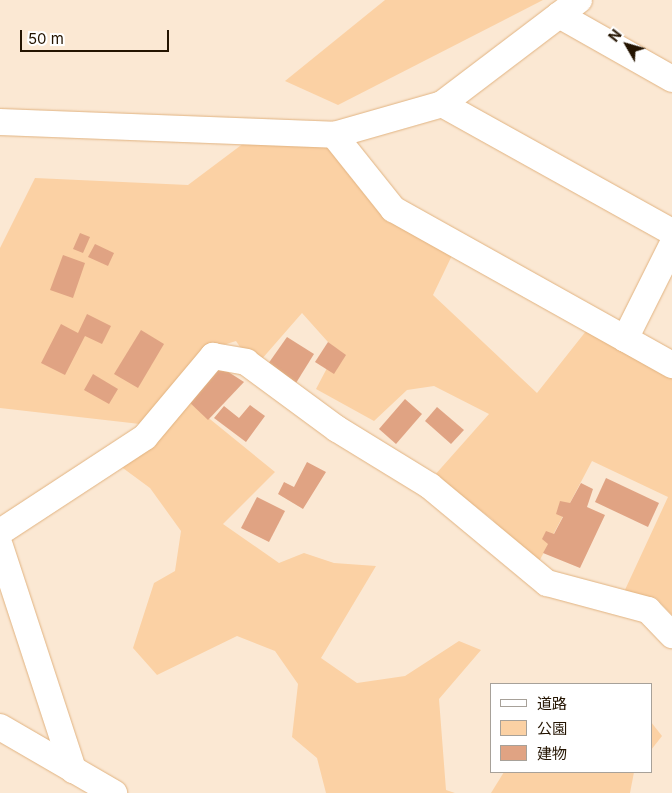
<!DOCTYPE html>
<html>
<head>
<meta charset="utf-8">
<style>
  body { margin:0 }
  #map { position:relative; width:672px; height:793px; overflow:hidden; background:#fbe8d3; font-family:Inter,"Noto Sans JP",sans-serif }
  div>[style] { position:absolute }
  .green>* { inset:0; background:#fbd1a4 }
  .building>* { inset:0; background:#e0a383 }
  .roads { filter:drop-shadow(0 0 1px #e1b381) drop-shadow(0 0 1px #e1b381) }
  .minor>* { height:26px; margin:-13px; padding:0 13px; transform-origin:13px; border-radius:13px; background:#fff }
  span { translate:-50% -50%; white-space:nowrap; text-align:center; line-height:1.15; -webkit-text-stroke:5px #fff; paint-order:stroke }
  .legend { position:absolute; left:490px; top:683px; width:162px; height:90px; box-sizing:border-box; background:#fff; border:1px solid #a7a199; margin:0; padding:6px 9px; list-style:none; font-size:15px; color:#241401 }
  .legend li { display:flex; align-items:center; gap:10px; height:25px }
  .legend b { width:25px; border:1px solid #a7a199 }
  .north { position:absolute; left:602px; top:20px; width:50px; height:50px; -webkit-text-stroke:4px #fff; paint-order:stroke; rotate:308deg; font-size:14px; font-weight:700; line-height:20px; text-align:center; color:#241401 }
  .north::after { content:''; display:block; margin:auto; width:18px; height:22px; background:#241401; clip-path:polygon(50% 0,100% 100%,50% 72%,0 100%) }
  .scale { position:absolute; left:20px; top:30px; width:149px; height:22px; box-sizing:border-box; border:2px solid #241401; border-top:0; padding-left:6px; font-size:15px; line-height:18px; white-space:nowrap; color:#241401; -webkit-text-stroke:4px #fff; paint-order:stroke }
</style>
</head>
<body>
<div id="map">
  <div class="green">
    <div style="clip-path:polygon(385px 0,543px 0,338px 105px,285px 81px)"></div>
    <div style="clip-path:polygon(256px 134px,334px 135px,383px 215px,457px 245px,433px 295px,537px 393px,594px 321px,672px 365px,672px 615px,656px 598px,624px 592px,668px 497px,592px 461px,533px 573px,492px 519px,434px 476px,489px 414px,434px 386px,407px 390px,374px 421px,316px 389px,336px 351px,302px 313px,254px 368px,236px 341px,201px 352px,140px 424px,0 408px,0 248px,35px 178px,188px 185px)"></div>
    <div style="clip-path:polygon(184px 398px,275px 472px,223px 524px,279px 563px,304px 553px,334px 563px,376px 566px,321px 658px,357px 683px,405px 676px,459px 641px,481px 650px,439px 699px,446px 790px,455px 793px,326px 793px,317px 758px,292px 737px,298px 684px,275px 651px,237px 636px,157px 675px,133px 648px,154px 583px,175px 571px,181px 531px,150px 488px,112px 460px)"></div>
    <div style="clip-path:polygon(651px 722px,662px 736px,651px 750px)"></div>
    <div style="clip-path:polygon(504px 772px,634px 772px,630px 793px,491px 793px)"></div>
  </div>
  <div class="building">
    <div style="clip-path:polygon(80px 233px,90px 237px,83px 253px,73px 249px)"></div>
    <div style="clip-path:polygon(95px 244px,114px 253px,108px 266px,88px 257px)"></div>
    <div style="clip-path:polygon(63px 255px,85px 263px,73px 298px,50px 290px)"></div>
    <div style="clip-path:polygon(87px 314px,111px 326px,102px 344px,85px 336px,65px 375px,41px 363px,61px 324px,78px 333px)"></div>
    <div style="clip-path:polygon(141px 330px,164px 344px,138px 388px,114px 374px)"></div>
    <div style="clip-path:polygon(287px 337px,314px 354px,296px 383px,268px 364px)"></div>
    <div style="clip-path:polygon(328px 342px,346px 355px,334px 374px,315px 362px)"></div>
    <div style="clip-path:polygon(219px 366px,244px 382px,208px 420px,187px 400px)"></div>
    <div style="clip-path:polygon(93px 374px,118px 389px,109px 404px,84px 390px)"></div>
    <div style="clip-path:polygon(405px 399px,422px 414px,396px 444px,379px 429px)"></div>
    <div style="clip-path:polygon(250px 405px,265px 416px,246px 442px,214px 418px,224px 406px,239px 418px)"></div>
    <div style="clip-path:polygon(437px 407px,464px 430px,451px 444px,425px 421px)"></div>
    <div style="clip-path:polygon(307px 462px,326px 472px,303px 509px,278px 494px,284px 482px,294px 487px)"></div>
    <div style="clip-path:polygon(606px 478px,659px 503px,648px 527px,595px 502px)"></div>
    <div style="clip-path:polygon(581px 483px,593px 489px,587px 507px,605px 515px,580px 568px,543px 553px,548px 544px,542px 539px,546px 531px,554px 534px,563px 517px,556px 514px,560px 501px,570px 503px)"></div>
    <div style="clip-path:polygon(257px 497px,285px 511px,269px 542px,241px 528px)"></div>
  </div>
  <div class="roads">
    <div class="minor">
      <div style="left:559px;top:15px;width:130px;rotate:29.5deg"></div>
      <div style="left:442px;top:104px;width:263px;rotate:29.1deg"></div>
      <div style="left:0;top:122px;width:334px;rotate:2.2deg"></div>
      <div style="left:334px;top:135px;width:112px;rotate:-16deg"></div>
      <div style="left:442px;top:104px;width:172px;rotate:-37.2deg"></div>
      <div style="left:334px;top:135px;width:95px;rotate:51.4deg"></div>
      <div style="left:393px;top:209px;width:320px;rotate:29.2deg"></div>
      <div style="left:625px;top:339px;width:105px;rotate:-63.4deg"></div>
      <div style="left:0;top:532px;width:173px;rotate:-33.2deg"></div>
      <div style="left:145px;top:437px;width:106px;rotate:-50deg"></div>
      <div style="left:213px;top:356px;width:34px;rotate:10deg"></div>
      <div style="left:246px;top:362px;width:113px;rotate:36.4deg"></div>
      <div style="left:337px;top:429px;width:109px;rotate:31.5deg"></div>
      <div style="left:430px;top:486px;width:152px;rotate:39.7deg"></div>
      <div style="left:547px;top:583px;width:105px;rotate:15deg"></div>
      <div style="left:648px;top:610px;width:35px;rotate:46deg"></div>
      <div style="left:0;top:546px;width:236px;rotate:71.9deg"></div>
      <div style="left:0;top:727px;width:132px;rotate:30.1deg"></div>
    </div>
  </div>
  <ul class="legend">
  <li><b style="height:6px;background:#fff"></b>道路</li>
  <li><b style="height:14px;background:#fbd1a4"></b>公園</li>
  <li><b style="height:14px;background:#e0a383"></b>建物</li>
  </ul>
  <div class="north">N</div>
  <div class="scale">50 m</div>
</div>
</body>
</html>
